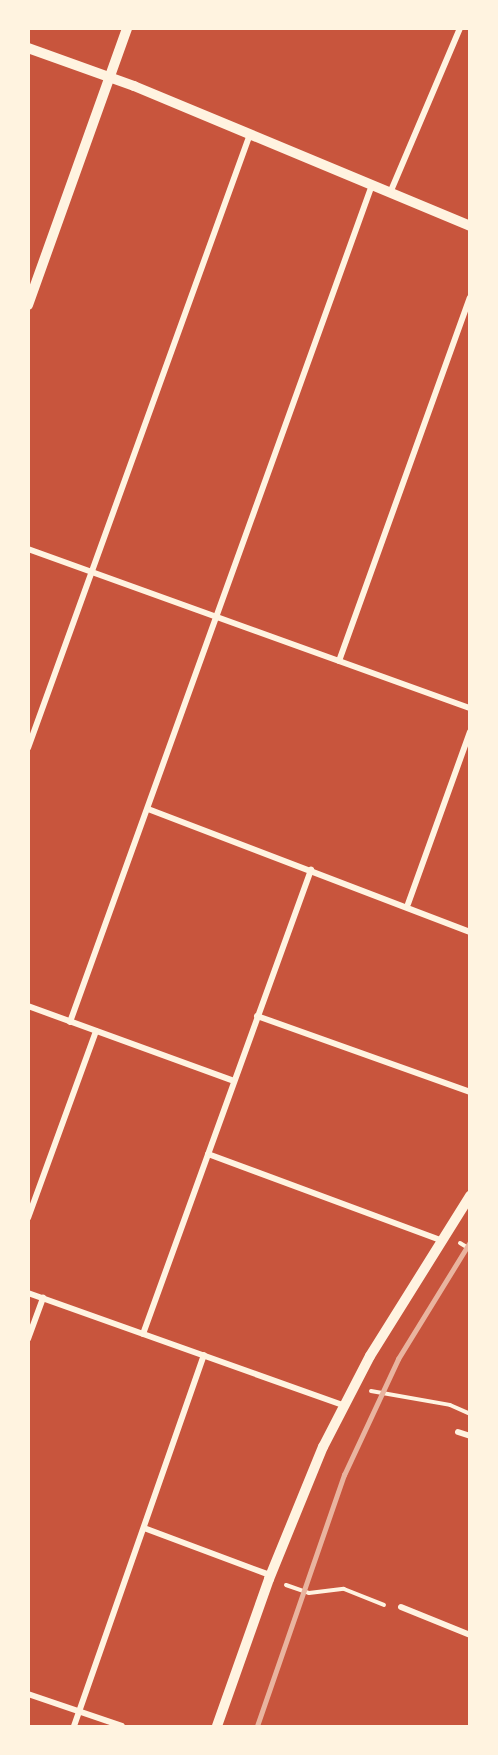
<!DOCTYPE html>
<html>
<head>
<meta charset="utf-8">
<style>
  body { margin:0 }
  #map { position:relative; width:498px; height:1755px; overflow:hidden; background:#c8553d; font-family:"DejaVu Sans",sans-serif }
  div>[style] { position:absolute }
  .path>* { height:4px; margin:-2px; padding:0 2px; transform-origin:2px; border-radius:2px; background:#fff3e0 }
  .minor>* { height:6px; margin:-3px; padding:0 3px; transform-origin:3px; border-radius:3px; background:#fff3e0 }
  .tertiary>* { height:10px; margin:-5px; padding:0 5px; transform-origin:5px; border-radius:5px; background:#fff3e0 }
  .rail>* { height:4.5px; margin:-2.25px; padding:0 2.25px; transform-origin:2.25px; border-radius:2.25px; background:#e9b49f }
  span { translate:-50% -50%; white-space:nowrap; text-align:center; line-height:1.15; -webkit-text-stroke:6px #fff3e0; paint-order:stroke }
  .frame { position:absolute; inset:0; border:30px solid #fff3e0; pointer-events:none }
</style>
</head>
<body>
<div id="map">
  <div class="path">
    <div style="left:460px;top:1243px;width:12px;rotate:31deg"></div>
    <div style="left:371px;top:1391px;width:80px;rotate:10deg"></div>
    <div style="left:450px;top:1405px;width:22px;rotate:24deg"></div>
    <div style="left:286px;top:1585px;width:24px;rotate:19deg"></div>
    <div style="left:309px;top:1593px;width:35px;rotate:-7deg"></div>
    <div style="left:344px;top:1589px;width:43px;rotate:21.8deg"></div>
  </div>
  <div class="minor">
    <div style="left:390px;top:193px;width:179px;rotate:-67deg"></div>
    <div style="left:28px;top:549px;width:470px;rotate:19.8deg"></div>
    <div style="left:339px;top:661px;width:386px;rotate:-70.2deg"></div>
    <div style="left:28px;top:748px;width:653px;rotate:-70.12deg"></div>
    <div style="left:148px;top:809px;width:345px;rotate:20.9deg"></div>
    <div style="left:408px;top:904px;width:183px;rotate:-70.2deg"></div>
    <div style="left:28px;top:1006px;width:219px;rotate:20deg"></div>
    <div style="left:257px;top:1016px;width:226px;rotate:19.6deg"></div>
    <div style="left:70px;top:1022px;width:890px;rotate:-70.16deg"></div>
    <div style="left:208px;top:1154px;width:247px;rotate:20.3deg"></div>
    <div style="left:28px;top:1218px;width:199px;rotate:-70deg"></div>
    <div style="left:28px;top:1293px;width:334px;rotate:19.6deg"></div>
    <div style="left:143px;top:1334px;width:494px;rotate:-70.1deg"></div>
    <div style="left:28px;top:1339px;width:44px;rotate:-69.9deg"></div>
    <div style="left:458px;top:1432px;width:13px;rotate:18deg"></div>
    <div style="left:144px;top:1528px;width:134px;rotate:20.5deg"></div>
    <div style="left:401px;top:1607px;width:74px;rotate:22.1deg"></div>
    <div style="left:28px;top:1694px;width:99px;rotate:18.8deg"></div>
    <div style="left:74px;top:1726px;width:393px;rotate:-70.7deg"></div>
  </div>
  <div class="tertiary">
    <div style="left:28px;top:48px;width:113px;rotate:19.7deg"></div>
    <div style="left:134px;top:86px;width:364px;rotate:22.6deg"></div>
    <div style="left:28px;top:305px;width:294px;rotate:-70.3deg"></div>
    <div style="left:217px;top:1726px;width:156px;rotate:-70.5deg"></div>
    <div style="left:269px;top:1579px;width:143px;rotate:-67.8deg"></div>
    <div style="left:323px;top:1447px;width:102px;rotate:-62.7deg"></div>
    <div style="left:370px;top:1356px;width:189px;rotate:-58deg"></div>
  </div>
  <div class="rail">
    <div style="left:257px;top:1726px;width:266px;rotate:-70.9deg"></div>
    <div style="left:344px;top:1475px;width:128px;rotate:-65deg"></div>
    <div style="left:398px;top:1359px;width:137px;rotate:-58.4deg"></div>
  </div>
  <div class="frame"></div>
</div>
</body>
</html>
